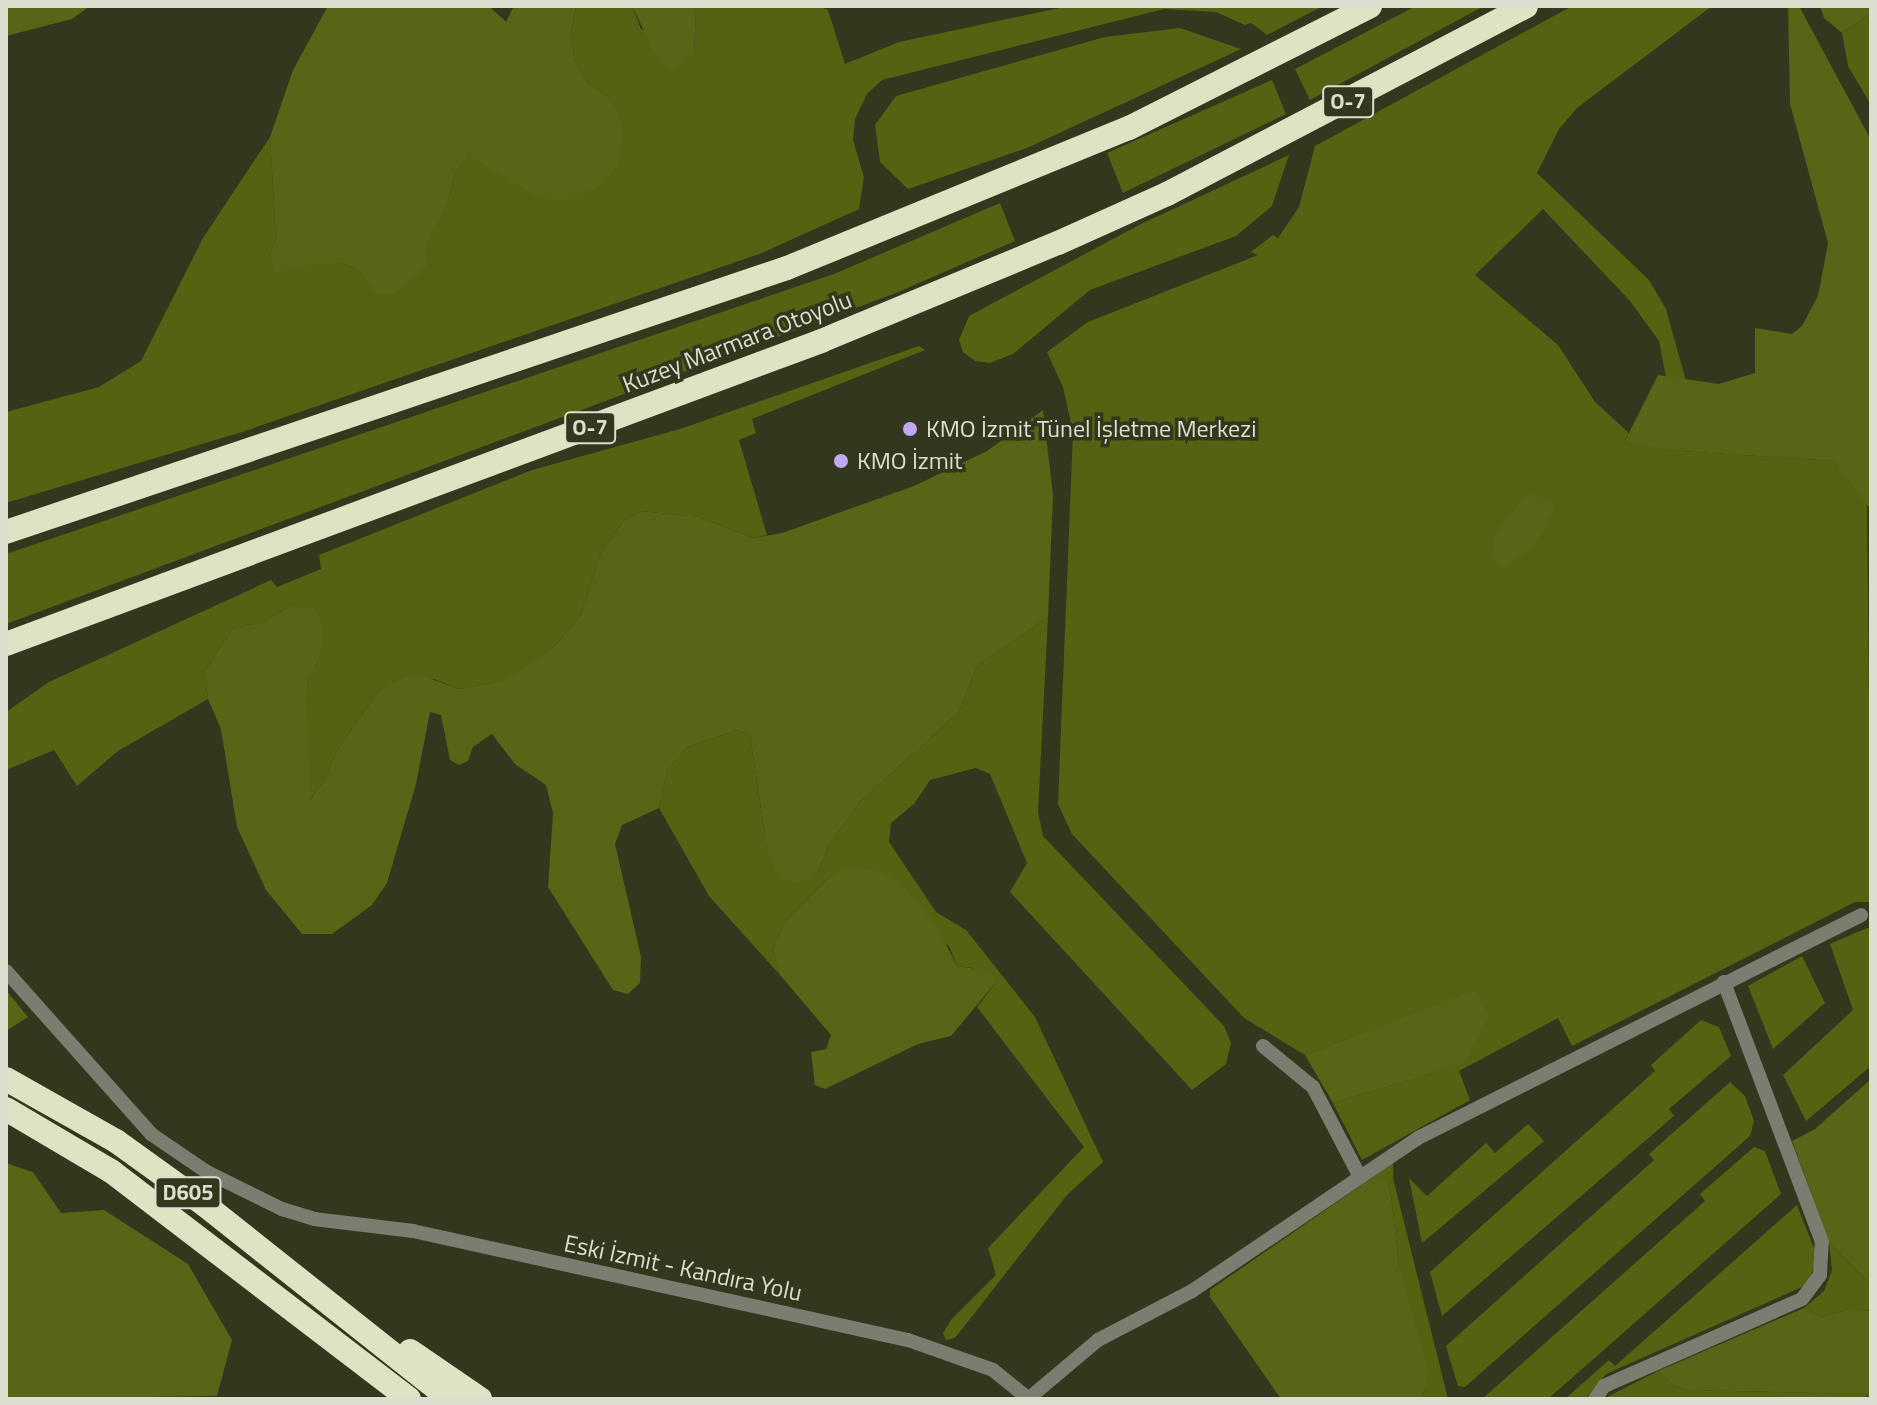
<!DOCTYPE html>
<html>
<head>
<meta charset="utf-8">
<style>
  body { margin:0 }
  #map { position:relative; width:1877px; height:1405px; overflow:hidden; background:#32371d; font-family:"Titillium Web",sans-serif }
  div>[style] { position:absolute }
  .green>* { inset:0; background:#546211 }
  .forest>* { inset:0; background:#576517 }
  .street>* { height:14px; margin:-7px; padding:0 7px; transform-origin:7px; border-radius:7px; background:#7a7e71 }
  .highway>* { height:24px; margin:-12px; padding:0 12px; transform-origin:12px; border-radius:12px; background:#dce4c4 }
  .dots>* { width:22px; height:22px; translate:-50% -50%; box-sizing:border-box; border:4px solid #32371d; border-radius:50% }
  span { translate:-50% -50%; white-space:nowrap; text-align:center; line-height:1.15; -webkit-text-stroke:7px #32371d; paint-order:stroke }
  .shield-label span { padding:2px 6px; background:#32371d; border:2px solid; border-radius:6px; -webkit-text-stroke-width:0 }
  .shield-label { font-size:22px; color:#dbdfcf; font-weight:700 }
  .street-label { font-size:24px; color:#dbdfcf }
  .poi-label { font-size:24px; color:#dbdfcf }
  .left { translate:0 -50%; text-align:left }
  .frame { position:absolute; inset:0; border:8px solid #dbdfcf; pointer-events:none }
</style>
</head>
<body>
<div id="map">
  <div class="green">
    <div style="clip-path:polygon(576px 6px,632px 6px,641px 29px,694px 54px,696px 6px,819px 6px,828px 10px,845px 64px,899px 42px,1069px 6px,1323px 6px,1267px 35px,1251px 23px,1245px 25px,1216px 12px,1164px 9px,882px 80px,867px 94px,855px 119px,853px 140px,864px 177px,859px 209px,762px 253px,242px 432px,6px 503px,6px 412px,99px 387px,141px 361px,203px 238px,270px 137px,276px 240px,269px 255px,340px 262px,359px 271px,424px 244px,446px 209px,456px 171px,469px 155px,499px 172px,612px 100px,588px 83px,575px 64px,571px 34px)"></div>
    <div style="clip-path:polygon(1416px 6px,1484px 6px,1310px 100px,1295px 69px)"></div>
    <div style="clip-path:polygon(1572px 6px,1712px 6px,1577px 108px,1559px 129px,1537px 173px,1649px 280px,1666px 309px,1686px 381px,1666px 377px,1659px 341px,1630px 301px,1543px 209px,1475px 275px,1558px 345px,1595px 402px,1629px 433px,1625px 440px,1666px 450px,1834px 461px,1867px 500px,1871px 902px,1855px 902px,1572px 1046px,1558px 1018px,1459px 1071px,1470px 1100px,1362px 1160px,1333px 1103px,1462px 1064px,1475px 991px,1305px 1055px,1244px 1018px,1072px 834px,1058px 804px,1073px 432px,1063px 387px,1047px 352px,1088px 322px,1258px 255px,1251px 252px,1273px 235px,1278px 238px,1299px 207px,1315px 146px)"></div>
    <div style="clip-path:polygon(1871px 13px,1871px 105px,1848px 66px,1842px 33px)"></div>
    <div style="clip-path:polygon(1180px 28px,1241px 49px,1027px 148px,908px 189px,880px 162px,875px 125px,896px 96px,1105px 37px)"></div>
    <div style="clip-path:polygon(1272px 80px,1286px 114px,1123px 193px,1107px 153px)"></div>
    <div style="clip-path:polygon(1289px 155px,1272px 206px,1236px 236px,1090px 290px,1013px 354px,990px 363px,975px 361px,963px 352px,959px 340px,969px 316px,1141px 224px)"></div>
    <div style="clip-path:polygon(1000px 203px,1015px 241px,896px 293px,6px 624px,6px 554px,834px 274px)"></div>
    <div style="clip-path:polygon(919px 346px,925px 350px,752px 419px,756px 433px,739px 440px,767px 535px,753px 538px,699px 517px,641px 511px,623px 521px,600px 555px,581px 615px,555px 646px,504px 681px,459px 689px,434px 679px,381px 688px,337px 750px,326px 778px,309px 801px,307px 684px,320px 657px,290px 606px,263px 622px,233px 628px,204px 672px,208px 699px,118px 751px,77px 786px,54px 750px,6px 770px,6px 712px,49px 682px,271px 580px,277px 587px,321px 569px,319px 555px,532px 470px,680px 429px)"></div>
    <div style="clip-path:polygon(1048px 617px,1038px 812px,1043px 836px,1224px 1026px,1231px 1043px,1226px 1064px,1192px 1090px,1010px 892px,1027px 863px,990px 774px,976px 768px,930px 780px,914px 804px,891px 823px,889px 842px,936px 912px,966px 930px,1035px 1017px,1103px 1162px,1067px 1195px,955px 1338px,946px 1340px,943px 1333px,951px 1320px,996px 1275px,988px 1248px,1084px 1147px,977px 1007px,997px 981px,973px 968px,957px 966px,949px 946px,833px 873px,783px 924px,773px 951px,780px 975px,709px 896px,659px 808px,668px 768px,688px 747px,737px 730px,750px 735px,767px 849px,818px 872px,829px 845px,860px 802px,959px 712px,977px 666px)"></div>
    <div style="clip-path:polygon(1867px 928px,1871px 929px,1871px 1066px,1806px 1121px,1783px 1075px,1853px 1010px,1830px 944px)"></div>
    <div style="clip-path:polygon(1802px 956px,1825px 1003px,1773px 1049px,1748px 986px)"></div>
    <div style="clip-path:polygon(1701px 1020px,1719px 1027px,1731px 1056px,1669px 1109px,1674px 1116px,1442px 1316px,1430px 1272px,1655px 1071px,1651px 1065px)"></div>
    <div style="clip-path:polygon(1730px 1082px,1745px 1096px,1754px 1121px,1750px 1136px,1465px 1387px,1458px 1386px,1446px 1346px,1654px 1160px,1649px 1154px)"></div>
    <div style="clip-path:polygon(1528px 1124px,1544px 1141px,1422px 1243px,1409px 1178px,1427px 1196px,1486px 1143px,1495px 1153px)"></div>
    <div style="clip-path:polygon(1754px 1147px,1765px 1151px,1781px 1194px,1548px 1399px,1482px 1399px,1705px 1201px,1700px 1194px)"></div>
    <div style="clip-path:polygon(1393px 1163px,1393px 1178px,1448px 1399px,1419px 1399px,1427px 1388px,1399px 1265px,1391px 1195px,1388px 1182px,1366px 1182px)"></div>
    <div style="clip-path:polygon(1797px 1205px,1817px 1256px,1809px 1284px,1606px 1374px,1585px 1399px,1565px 1399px,1609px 1360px,1615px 1366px)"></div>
    <div style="clip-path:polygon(1829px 1242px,1871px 1285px,1871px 1311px,1848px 1309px,1822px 1317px,1804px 1308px,1824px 1291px,1832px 1270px)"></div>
    <div style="clip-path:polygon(1658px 1371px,1673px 1385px,1688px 1390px,1866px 1394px,1868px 1399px,1603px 1399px)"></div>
  </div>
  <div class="forest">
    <div style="clip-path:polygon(6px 6px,90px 6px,72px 19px,6px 36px)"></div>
    <div style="clip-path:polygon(328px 6px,489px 6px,506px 22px,514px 6px,576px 6px,571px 34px,575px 64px,588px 83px,612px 100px,623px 128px,619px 165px,599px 187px,565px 201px,536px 196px,469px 156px,456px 171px,446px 209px,425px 244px,426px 267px,396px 293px,376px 293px,359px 271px,340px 262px,276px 271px,269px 255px,276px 240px,270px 137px,293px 70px)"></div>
    <div style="clip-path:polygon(632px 6px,696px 6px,694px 54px,673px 69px,658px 60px)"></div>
    <div style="clip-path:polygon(1788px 6px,1799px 6px,1871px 140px,1871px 510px,1834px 461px,1666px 450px,1625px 441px,1658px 375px,1719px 384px,1755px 373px,1755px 328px,1792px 334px,1802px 326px,1818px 296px,1828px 243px,1790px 104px)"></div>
    <div style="clip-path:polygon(1820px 6px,1871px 6px,1871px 13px,1842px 33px,1824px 18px)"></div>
    <div style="clip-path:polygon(1043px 410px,1053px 495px,1048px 617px,977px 666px,959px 712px,860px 802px,829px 845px,818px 872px,798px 884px,779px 877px,767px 849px,750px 735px,737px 730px,688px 747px,668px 768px,659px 808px,622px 825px,615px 844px,641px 957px,640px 983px,628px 994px,613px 990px,548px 887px,553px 813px,546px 785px,515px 764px,492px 734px,473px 747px,468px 761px,459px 765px,450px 760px,441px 715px,430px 712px,416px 784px,387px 883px,372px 905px,332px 934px,302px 934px,266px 890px,237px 827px,221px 729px,208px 699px,204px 672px,233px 628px,263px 622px,290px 606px,313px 608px,324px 626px,320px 657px,307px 684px,310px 800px,326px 778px,337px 750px,381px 688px,415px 673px,459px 689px,503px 681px,555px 646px,581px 615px,600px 555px,623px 521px,641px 511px,699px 517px,753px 538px,782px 533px,914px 486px,987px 451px)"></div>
    <div style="clip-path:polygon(1527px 493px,1552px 502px,1554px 512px,1535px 544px,1504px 569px,1491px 558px,1495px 535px)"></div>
    <div style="clip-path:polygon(844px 868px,876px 869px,899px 881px,936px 925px,957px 966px,990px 971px,997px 981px,951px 1036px,918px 1044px,825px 1089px,815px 1085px,811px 1052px,826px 1049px,831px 1035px,780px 975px,773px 951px,783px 924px,833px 873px)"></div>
    <div style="clip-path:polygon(6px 990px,28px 1017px,6px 1031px)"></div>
    <div style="clip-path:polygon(1475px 990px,1489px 1016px,1463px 1064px,1333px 1103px,1305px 1055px)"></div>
    <div style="clip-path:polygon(1871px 1079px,1871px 1285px,1829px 1242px,1792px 1141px,1815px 1129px)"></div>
    <div style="clip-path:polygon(6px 1163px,33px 1172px,61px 1213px,104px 1210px,188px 1264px,232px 1340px,217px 1396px,6px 1399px)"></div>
    <div style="clip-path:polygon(1380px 1179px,1388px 1182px,1391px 1195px,1399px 1265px,1428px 1370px,1427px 1388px,1419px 1399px,1281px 1399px,1210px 1297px,1210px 1290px,1366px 1182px)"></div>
    <div style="clip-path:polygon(1804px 1308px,1822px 1317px,1848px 1309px,1871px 1311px,1871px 1399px,1866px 1394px,1688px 1390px,1673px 1385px,1658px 1371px)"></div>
  </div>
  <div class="street">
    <div style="left:6px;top:971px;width:218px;rotate:48.3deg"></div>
    <div style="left:151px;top:1134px;width:68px;rotate:34.2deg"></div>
    <div style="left:207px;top:1172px;width:84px;rotate:26.3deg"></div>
    <div style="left:282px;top:1209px;width:34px;rotate:17deg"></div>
    <div style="left:314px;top:1219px;width:100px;rotate:6.9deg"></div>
    <div style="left:413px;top:1231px;width:507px;rotate:12.42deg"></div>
    <div style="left:908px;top:1340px;width:90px;rotate:19.4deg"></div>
    <div style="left:993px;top:1370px;width:46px;rotate:38.9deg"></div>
    <div style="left:1263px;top:1046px;width:65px;rotate:39.4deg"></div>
    <div style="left:1313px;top:1087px;width:99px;rotate:62.4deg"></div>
    <div style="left:1028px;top:1399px;width:92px;rotate:-40.1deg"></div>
    <div style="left:1098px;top:1340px;width:106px;rotate:-27.5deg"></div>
    <div style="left:1192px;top:1291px;width:273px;rotate:-34.1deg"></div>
    <div style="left:1418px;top:1138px;width:496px;rotate:-26.7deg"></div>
    <div style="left:1595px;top:1399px;width:16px;rotate:-55deg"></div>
    <div style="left:1604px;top:1386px;width:216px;rotate:-23.7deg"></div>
    <div style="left:1802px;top:1299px;width:30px;rotate:-53deg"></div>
    <div style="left:1820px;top:1275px;width:33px;rotate:-87deg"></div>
    <div style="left:1822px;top:1242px;width:278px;rotate:-110.7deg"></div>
  </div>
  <div class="highway">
    <div style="left:6px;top:532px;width:824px;rotate:-18.68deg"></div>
    <div style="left:787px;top:268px;width:370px;rotate:-22.3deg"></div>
    <div style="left:1129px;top:128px;width:270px;rotate:-26.8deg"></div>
    <div style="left:6px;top:644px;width:870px;rotate:-20.39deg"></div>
    <div style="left:821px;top:341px;width:256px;rotate:-22.5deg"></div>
    <div style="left:1058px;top:243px;width:120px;rotate:-24.2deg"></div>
    <div style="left:1167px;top:194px;width:405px;rotate:-27.6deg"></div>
    <div style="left:6px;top:1079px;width:126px;rotate:29.4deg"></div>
    <div style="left:116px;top:1141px;width:110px;rotate:35.7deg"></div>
    <div style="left:205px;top:1205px;width:313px;rotate:38.4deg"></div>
    <div style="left:6px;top:1109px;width:122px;rotate:30.6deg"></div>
    <div style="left:111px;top:1171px;width:375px;rotate:37.4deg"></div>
    <div style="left:410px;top:1351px;width:85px;rotate:34.4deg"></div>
  </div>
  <div class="dots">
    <div style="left:910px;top:429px;background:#c1a8f3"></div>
    <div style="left:841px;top:461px;background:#c1a8f3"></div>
  </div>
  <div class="shield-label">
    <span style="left:1348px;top:102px">O-7</span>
    <span style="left:590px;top:428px">O-7</span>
    <span style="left:188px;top:1193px">D605</span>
  </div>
  <div class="street-label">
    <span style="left:737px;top:342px;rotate:-21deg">Kuzey Marmara Otoyolu</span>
    <span style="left:683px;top:1268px;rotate:12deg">Eski İzmit - Kandıra Yolu</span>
  </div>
  <div class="poi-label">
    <span class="left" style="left:926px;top:429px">KMO İzmit Tünel İşletme Merkezi</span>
    <span class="left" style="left:857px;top:461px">KMO İzmit</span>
  </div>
  <div class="frame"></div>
</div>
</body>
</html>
